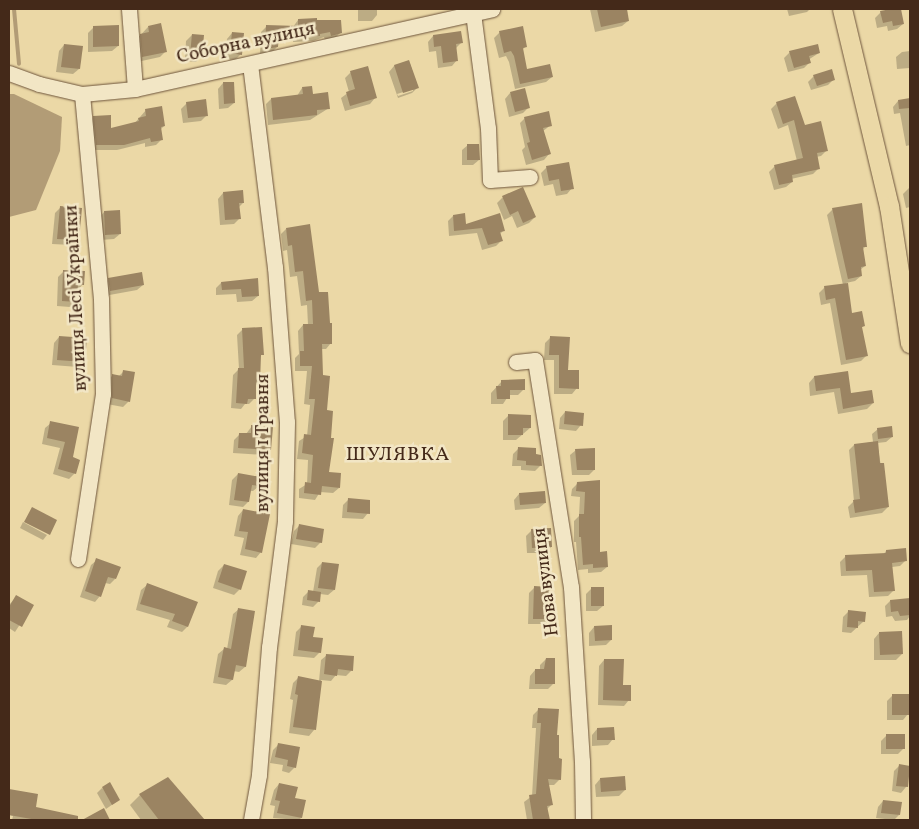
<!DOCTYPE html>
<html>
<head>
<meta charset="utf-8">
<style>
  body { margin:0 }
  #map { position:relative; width:919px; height:829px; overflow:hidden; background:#ebd8a6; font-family:Vollkorn,serif }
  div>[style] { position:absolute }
  .water>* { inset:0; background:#b29c76 }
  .shadow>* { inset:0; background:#0003 }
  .stream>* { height:4px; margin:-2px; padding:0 2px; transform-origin:2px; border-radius:2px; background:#b29c76 }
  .building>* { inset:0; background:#9b8462 }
  .roads { filter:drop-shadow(0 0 1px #6e553c) drop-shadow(0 0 1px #6e553c) }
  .minor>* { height:15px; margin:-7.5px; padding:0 7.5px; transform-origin:7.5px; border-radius:7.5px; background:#f2e6c5 }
  .major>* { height:19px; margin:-9.5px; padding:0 9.5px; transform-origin:9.5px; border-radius:9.5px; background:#ebd8a6 }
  span { translate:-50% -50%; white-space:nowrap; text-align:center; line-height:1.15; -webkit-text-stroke:5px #f2e6c5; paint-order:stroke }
  .street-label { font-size:19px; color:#442919 }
  .neighbourhood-label { font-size:20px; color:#442919; letter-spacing:1px }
  .frame { position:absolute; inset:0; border:10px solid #442919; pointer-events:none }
</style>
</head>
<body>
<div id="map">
  <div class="water">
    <div style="clip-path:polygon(9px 94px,14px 94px,62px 117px,60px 151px,36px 210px,9px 217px)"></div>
  </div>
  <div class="shadow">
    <div style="clip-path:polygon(358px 9px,377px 9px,377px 15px,372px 21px,358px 21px)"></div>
    <div style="clip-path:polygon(590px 9px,625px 9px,628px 21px,622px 26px,595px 32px)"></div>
    <div style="clip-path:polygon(787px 9px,810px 9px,807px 12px,789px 16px)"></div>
    <div style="clip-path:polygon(900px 9px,903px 24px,897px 29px,888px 31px,887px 26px,877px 28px,875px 18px,881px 12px)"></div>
    <div style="clip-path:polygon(298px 20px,340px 33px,335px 38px,325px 40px,324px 37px,313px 41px,293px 42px,293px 37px,278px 41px,277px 47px,272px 52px,260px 54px,261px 32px,267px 26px,293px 27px)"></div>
    <div style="clip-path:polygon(94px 27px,118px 46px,112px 51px,88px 52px,88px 33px)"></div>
    <div style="clip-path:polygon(148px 27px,166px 51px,160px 57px,137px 62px,135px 41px)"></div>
    <div style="clip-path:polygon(500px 32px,526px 46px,522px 50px,526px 71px,552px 77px,546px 82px,515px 89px,509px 62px,506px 56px,499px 58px,494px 38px)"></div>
    <div style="clip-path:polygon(232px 33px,241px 54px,235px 60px,225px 59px,227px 39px)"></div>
    <div style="clip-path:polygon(192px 35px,201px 56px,196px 62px,185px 61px,186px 41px)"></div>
    <div style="clip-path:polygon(433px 36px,461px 43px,455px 49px,457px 60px,452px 66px,438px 68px,436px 51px,429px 52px,428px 42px)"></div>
    <div style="clip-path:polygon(64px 45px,79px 69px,73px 74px,56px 72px,59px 51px)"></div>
    <div style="clip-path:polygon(910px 51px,910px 68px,897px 69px,896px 57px,902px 52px)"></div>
    <div style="clip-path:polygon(790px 52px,819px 53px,808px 60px,809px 63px,804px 68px,788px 72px,784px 58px)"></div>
    <div style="clip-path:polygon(evenodd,409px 61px,418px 87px,412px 93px,398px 98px,389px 72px,394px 66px,409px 61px,413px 89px,413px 91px,398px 96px,397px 94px,413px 89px)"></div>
    <div style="clip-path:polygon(351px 72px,375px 98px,370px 104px,345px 111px,341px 98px,349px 92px,345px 78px)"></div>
    <div style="clip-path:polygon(814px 76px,834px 79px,828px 85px,811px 90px,808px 82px)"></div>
    <div style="clip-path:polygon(223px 83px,234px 103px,228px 108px,219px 109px,218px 89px)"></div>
    <div style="clip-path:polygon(302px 88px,329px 108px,310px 120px,268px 125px,266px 104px,271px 99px,297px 96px)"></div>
    <div style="clip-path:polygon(510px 93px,528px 108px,523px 113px,509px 117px,505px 99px)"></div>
    <div style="clip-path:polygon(910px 100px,910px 145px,906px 146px,900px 113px,894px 114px,893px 107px,898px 101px)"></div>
    <div style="clip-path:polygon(187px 103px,206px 116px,201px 121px,183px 123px,181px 109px)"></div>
    <div style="clip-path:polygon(777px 103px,827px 150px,821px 156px,816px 157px,818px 169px,813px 174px,791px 179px,792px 182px,786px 187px,774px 190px,769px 172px,775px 166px,797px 161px,788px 125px,778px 129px,771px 109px)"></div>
    <div style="clip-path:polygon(146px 110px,164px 126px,160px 130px,161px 140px,156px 145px,145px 147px,145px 143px,117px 150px,91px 150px,88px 123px,94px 117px,110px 130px,134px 124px)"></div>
    <div style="clip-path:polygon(525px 118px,551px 125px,543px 131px,549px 154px,544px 160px,526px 165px,522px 150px,525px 147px,520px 123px)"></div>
    <div style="clip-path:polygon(468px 145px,479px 160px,473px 165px,462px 165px,462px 150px)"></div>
    <div style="clip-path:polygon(547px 167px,572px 188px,567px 194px,556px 196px,553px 184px,544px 186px,541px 173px)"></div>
    <div style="clip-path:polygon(909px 188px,910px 207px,906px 208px,903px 194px)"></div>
    <div style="clip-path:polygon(523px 189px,535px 217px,529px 223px,517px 228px,512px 216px,504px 220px,497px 203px,502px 198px)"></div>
    <div style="clip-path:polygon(223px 193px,243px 203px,239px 207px,240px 218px,234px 224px,220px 225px,218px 199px)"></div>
    <div style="clip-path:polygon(61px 207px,78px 240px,72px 245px,52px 244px,55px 213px)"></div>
    <div style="clip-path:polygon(833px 209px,866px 246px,862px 250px,865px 266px,860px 270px,861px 276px,855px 281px,846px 283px,851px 315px,863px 326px,861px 328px,867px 355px,861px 361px,841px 365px,830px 303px,821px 305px,819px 293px,825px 287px,843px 285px,827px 215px)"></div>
    <div style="clip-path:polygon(104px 212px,120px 234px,114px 239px,100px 240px,99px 218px)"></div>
    <div style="clip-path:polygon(453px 216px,465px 226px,504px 230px,500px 234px,502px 240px,496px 246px,482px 250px,477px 233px,449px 236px,448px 221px)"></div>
    <div style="clip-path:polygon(286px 229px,318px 294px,331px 343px,326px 349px,321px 349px,322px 376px,326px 411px,327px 473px,339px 488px,333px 493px,320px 492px,315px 500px,299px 498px,299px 489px,307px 484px,308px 460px,297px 459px,299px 441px,307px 436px,310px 405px,304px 404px,307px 371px,295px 371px,295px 358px,299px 354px,298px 331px,303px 325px,308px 325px,307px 305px,301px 306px,297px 276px,290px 277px,287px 250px,283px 251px,281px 234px)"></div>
    <div style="clip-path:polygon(64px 271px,83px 284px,78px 290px,76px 301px,70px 307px,57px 306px,58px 277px)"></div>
    <div style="clip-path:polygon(109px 279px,143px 285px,137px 290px,104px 296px,103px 285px)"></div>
    <div style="clip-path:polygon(256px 280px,258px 296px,252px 301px,237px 302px,236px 294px,216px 295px,216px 288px,221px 283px)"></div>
    <div style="clip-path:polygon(243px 329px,262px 354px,260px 357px,259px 382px,255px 386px,254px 399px,249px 404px,245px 404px,241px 409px,231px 408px,233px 375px,239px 369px,237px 335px)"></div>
    <div style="clip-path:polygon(59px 337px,84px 361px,78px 367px,52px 365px,54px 343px)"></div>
    <div style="clip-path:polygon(551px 337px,577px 388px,572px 394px,554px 394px,554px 360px,544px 360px,545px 343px)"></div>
    <div style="clip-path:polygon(124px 371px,129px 401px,123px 407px,107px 404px,107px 381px,112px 376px,118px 377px)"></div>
    <div style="clip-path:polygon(847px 373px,850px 394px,873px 403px,867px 409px,838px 414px,834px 392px,810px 396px,809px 383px,814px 377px)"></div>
    <div style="clip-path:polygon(502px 381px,524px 389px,518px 395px,509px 395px,503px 404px,491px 404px,491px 393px)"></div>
    <div style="clip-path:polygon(565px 412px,581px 425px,576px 431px,559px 429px,560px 418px)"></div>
    <div style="clip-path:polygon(509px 415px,530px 428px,516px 440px,503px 440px,503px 421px)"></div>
    <div style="clip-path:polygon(51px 423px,77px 428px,71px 458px,75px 473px,69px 479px,53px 474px,60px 448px,42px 444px,45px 428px)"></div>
    <div style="clip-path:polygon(252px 426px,270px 450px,264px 455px,233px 453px,234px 440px,240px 434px,246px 434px)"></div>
    <div style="clip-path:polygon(878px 429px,892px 437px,886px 442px,877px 443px,888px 507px,882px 513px,850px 518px,848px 507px,854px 501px,849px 450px,854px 445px,873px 442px,872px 434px)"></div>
    <div style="clip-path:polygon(518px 449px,535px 456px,541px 465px,535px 471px,521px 470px,521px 466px,512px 466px,513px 454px)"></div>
    <div style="clip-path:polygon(576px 450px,594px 470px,589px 475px,572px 475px,570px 455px)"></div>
    <div style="clip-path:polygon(238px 474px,259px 486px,253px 491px,250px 491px,248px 502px,243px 507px,229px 505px,232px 480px)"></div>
    <div style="clip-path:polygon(599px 482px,599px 553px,607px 567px,601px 572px,588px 573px,588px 569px,578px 570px,576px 542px,574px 542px,574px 521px,579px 516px,580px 497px,571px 496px,572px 489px,577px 484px)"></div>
    <div style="clip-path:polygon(519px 494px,545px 503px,539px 508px,515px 510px,514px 500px)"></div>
    <div style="clip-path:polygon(348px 500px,368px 513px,363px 519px,342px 518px,343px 505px)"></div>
    <div style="clip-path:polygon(243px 510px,261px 552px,256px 558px,240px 555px,244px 538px,234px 536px,238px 516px)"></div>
    <div style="clip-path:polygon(23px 522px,47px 535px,43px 540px,20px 528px)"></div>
    <div style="clip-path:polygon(299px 526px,321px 542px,315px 548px,291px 544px,294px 531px)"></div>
    <div style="clip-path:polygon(532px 530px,551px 547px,545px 553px,527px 553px,526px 536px)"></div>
    <div style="clip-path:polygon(886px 551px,906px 560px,900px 566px,892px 567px,894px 590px,888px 596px,869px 597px,867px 575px,841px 576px,840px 562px,846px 556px,883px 555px)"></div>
    <div style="clip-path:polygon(97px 560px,115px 579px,110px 584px,105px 583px,100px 596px,95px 602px,80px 597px,91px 565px)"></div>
    <div style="clip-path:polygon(322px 563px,334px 590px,328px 595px,320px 594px,319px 601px,313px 607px,302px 605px,303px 597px,309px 591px,313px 592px,317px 568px)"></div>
    <div style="clip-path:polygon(224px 565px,240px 589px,234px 595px,213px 588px,218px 571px)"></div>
    <div style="clip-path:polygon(147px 585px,196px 603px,187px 627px,182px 632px,167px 627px,170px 620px,136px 610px,141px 590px)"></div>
    <div style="clip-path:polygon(534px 588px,549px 602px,553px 618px,548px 624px,528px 624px,529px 593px)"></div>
    <div style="clip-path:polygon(592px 588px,603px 606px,597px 611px,586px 611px,586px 594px)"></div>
    <div style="clip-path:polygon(16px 597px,32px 606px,15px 632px,9px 628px,9px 605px)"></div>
    <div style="clip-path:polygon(910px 599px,910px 616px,907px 620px,895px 621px,892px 616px,886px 617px,885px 606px,890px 601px)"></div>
    <div style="clip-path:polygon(239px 609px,245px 667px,239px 672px,233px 671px,232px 680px,226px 685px,213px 683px,218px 654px,224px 649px,227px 649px,233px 614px)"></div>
    <div style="clip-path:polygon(849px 611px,864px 621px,851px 633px,842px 632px,843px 617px)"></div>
    <div style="clip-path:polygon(301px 627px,312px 638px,320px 652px,314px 658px,293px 656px,296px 632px)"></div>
    <div style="clip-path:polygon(594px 627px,611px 640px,606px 645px,589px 646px,589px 633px)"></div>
    <div style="clip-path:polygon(879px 633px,902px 654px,896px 660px,874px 660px,874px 639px)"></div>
    <div style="clip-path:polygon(327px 655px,352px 670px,346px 676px,336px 675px,331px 681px,321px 680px,314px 730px,309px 736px,289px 733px,293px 700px,290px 699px,293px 683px,298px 678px,319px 681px,321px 660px)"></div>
    <div style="clip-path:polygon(546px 659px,553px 684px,548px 689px,529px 689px,530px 676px,535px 670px,540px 670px,540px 665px)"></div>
    <div style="clip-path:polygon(604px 660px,629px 700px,624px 706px,598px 705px,599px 666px)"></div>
    <div style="clip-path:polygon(892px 696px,908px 714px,903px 720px,887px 720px,887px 701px)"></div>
    <div style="clip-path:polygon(539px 709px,558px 736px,560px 779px,554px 785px,548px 785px,552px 804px,547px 809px,549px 820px,527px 820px,524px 802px,532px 796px,536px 728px,532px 728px,533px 715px)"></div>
    <div style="clip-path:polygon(597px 729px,613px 739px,608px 745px,592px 746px,592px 735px)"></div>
    <div style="clip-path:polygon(887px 735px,904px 748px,898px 754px,881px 754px,881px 741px)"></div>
    <div style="clip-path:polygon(278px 745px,295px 767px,289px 773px,282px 771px,283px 765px,270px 763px,273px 750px)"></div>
    <div style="clip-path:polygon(900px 765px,909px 767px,906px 787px,901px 793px,892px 791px,894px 771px)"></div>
    <div style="clip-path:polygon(168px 779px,203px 820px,141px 820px,130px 805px,140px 795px)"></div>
    <div style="clip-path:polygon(600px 779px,625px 790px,619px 796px,596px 797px,595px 785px)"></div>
    <div style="clip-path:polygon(279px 784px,294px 799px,301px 818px,299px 820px,273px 818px,275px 806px,270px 805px,274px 790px)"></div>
    <div style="clip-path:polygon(102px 788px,119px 800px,106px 809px,97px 793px)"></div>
    <div style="clip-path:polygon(9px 791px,36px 795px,34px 808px,73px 816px,72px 820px,12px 820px,13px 816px,9px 815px)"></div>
    <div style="clip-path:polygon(883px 801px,899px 815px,894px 820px,876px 818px,878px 807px)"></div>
  </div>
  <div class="stream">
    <div style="left:14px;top:9px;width:55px;rotate:84.8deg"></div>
  </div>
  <div class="building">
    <div style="clip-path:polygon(597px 9px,627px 9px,629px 21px,601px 27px)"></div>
    <div style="clip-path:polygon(891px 9px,901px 9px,904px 24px,893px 26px,892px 21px,883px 23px,880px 11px)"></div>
    <div style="clip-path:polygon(317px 18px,317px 20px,341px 20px,342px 33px,331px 36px,330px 32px,320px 34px,320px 36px,299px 37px,298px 32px,279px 37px,278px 47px,265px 49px,266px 25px,298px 26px,298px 19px)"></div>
    <div style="clip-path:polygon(161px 23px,167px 52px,142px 57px,140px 34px,149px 32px,148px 26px)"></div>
    <div style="clip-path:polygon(119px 25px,119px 46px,93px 47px,93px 26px)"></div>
    <div style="clip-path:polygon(523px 26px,527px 47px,523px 48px,527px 69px,550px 64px,553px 77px,520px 84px,514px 56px,511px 51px,504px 53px,499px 31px)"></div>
    <div style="clip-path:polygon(461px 31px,463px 43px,456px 44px,458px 61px,443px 63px,441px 46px,434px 47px,433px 35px)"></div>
    <div style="clip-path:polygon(232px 32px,244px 33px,242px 55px,230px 53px)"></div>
    <div style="clip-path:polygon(192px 34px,204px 35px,202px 57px,190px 55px)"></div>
    <div style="clip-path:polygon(64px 44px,83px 46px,80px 69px,61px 67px)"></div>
    <div style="clip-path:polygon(818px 44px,820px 53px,809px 56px,811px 63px,794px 68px,789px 51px)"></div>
    <div style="clip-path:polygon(409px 60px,419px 88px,403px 93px,394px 65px)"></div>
    <div style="clip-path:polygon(368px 66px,377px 98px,350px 106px,346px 92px,355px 89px,350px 71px)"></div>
    <div style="clip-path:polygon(832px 69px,835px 80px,817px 86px,813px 75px)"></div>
    <div style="clip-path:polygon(223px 82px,234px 82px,235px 103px,224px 104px)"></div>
    <div style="clip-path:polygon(312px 86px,313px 94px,328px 92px,330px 109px,317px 110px,317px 115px,273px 120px,271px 98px,303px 94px,302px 87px)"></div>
    <div style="clip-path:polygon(525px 88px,530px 108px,515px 112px,510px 92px)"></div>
    <div style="clip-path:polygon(795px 96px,805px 125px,821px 121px,828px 151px,817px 153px,820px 169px,792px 175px,793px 182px,779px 185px,774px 165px,803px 158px,794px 120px,783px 124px,776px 102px)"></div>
    <div style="clip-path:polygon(910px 98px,910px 108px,899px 109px,898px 100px)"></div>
    <div style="clip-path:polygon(206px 99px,208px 116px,188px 118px,186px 102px)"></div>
    <div style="clip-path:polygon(162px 106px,165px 126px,161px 127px,163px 140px,151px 142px,150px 138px,124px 145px,96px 145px,93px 116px,111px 115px,111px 128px,139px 121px,138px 118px,146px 116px,145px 109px)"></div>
    <div style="clip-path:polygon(549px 111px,552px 126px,543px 128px,551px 154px,532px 160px,527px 143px,530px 142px,524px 117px)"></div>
    <div style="clip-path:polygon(467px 144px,479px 144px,480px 160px,467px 160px)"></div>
    <div style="clip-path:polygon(569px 162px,574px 189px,561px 191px,559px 179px,549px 181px,546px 166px)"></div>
    <div style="clip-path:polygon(523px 187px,536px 217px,523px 223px,518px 211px,510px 215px,502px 196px)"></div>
    <div style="clip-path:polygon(243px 190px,244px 203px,239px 203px,241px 219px,225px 220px,223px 192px)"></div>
    <div style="clip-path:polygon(862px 203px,867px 247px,863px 247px,866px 266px,861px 267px,862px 276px,848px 279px,832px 208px)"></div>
    <div style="clip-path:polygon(60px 206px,82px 208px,79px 240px,57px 239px)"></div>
    <div style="clip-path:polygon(120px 210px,121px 234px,105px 235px,104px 211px)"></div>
    <div style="clip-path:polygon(465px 213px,466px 224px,500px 213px,505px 231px,500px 232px,503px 241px,488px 245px,482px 228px,454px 231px,453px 215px)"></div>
    <div style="clip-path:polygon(310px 224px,319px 292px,328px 292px,330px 323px,332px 323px,332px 344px,322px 344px,323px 375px,330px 376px,327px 410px,333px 411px,331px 438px,334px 438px,329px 472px,341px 473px,340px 488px,322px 486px,321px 495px,304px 493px,305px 482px,311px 483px,313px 455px,302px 453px,304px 434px,311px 435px,315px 399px,309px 399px,312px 366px,300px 366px,300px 351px,304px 351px,303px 324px,313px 324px,312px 300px,306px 301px,303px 271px,295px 272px,292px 245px,288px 246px,286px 228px)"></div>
    <div style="clip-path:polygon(63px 270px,85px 271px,84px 285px,78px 285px,77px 302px,62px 301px)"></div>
    <div style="clip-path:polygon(142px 272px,144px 285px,110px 291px,108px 278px)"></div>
    <div style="clip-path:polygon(258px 278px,259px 296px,242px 297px,241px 289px,222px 290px,221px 282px)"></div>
    <div style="clip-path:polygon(848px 283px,852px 313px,862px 311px,865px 326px,862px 327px,868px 356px,846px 360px,835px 298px,826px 300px,824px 286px)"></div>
    <div style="clip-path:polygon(262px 327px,264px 355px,261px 355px,260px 383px,256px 383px,256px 399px,248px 399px,247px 404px,236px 403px,238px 368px,244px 368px,242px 328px)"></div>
    <div style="clip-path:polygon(59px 336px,87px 338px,85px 362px,57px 360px)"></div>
    <div style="clip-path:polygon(550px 336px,570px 337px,568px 370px,579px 370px,579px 389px,559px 388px,559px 355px,549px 355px)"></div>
    <div style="clip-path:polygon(123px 370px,135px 372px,130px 402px,112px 398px,112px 374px,122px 376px)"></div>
    <div style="clip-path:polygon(848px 371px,851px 393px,872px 390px,874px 403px,843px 409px,840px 388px,816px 391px,814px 376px)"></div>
    <div style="clip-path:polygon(525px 379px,525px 390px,510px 390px,510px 399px,497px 399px,496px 386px,501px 386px,501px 380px)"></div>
    <div style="clip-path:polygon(565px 411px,584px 413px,583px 426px,564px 424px)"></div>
    <div style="clip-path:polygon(508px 414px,531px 415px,531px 428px,523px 428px,523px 435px,508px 435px)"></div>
    <div style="clip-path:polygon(50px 421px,79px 427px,73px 457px,80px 460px,76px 474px,58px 469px,65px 442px,47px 438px)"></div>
    <div style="clip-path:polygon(251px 425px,273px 427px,271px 450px,238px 448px,239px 433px,251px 433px)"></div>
    <div style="clip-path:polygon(892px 426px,893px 437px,878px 439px,877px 428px)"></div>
    <div style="clip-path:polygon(878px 441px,880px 463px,884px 463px,889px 507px,855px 513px,853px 500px,860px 499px,854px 444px)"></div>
    <div style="clip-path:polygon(518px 447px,536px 448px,536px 454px,541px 455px,542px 466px,526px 465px,526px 461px,517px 460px)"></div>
    <div style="clip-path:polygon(595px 448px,595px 470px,577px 470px,575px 449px)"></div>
    <div style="clip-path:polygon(238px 473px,261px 477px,260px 486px,252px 485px,249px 502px,234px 500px)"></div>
    <div style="clip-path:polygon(600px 480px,600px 552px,607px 551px,608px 567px,593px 568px,593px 564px,583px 565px,581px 537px,579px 537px,579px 514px,584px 514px,585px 492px,576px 491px,577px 482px)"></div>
    <div style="clip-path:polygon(545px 491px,546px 503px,520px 505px,519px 493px)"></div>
    <div style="clip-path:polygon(348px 498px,370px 500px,370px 514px,347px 512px)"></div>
    <div style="clip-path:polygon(32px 507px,57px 520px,50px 535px,24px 522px)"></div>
    <div style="clip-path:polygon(243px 509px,270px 514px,262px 553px,245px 549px,248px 532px,239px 531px)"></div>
    <div style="clip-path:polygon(299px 524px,324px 529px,322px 543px,296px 539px)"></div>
    <div style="clip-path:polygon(551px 528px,552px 547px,532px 548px,531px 529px)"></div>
    <div style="clip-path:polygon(906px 548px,907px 561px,892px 563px,895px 591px,874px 592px,872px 570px,846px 571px,845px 555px,886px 553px,886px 550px)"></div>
    <div style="clip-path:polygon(96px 558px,121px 567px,116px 579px,108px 577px,101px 597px,85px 591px)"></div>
    <div style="clip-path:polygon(322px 562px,339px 564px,335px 590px,318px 588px)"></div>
    <div style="clip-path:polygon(224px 564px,247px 571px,241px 590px,218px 582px)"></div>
    <div style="clip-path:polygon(147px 583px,198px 602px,188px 627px,172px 621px,175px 614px,140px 604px)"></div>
    <div style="clip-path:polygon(534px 586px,549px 587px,550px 600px,555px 601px,554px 619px,533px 619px)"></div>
    <div style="clip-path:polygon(591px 587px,604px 587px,604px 606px,591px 606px)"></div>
    <div style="clip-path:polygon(308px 590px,321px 592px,320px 602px,307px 600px)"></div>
    <div style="clip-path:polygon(16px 595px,34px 605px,22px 627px,9px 620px,9px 607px)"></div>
    <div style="clip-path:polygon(910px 598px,910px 615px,900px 616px,898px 611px,891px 612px,890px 600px)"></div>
    <div style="clip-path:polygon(238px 608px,255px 611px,246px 667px,236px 665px,233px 680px,218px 677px,224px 647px,231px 649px)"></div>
    <div style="clip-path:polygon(848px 610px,866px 612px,865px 622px,858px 621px,858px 628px,847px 627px)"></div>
    <div style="clip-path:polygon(301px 625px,315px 627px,313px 637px,323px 638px,321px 653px,298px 650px)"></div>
    <div style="clip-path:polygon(612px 625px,612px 640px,595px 641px,594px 626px)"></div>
    <div style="clip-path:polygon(902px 631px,903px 654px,880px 655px,879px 632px)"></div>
    <div style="clip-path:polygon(326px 654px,354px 656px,353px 671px,338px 669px,337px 676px,324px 674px)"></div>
    <div style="clip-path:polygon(546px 658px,555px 658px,555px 684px,535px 684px,535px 669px,544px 669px)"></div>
    <div style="clip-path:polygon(604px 659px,624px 659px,623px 685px,631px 685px,631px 701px,603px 700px)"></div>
    <div style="clip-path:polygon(298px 676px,322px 681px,316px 730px,293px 727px,298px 695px,295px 694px)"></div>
    <div style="clip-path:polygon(892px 694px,909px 694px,909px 715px,892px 715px)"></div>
    <div style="clip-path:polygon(538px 708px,559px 709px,557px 735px,559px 735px,559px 758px,562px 759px,561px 780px,548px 779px,553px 805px,547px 806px,550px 820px,533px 820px,529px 795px,536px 794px,541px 723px,537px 723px)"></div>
    <div style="clip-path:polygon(614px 727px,615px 740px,597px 740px,597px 728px)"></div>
    <div style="clip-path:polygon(886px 734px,905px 734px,905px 749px,886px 749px)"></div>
    <div style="clip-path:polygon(278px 743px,300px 747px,296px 768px,287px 766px,288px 760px,275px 757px)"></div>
    <div style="clip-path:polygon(899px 764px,910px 766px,908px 787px,896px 786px)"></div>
    <div style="clip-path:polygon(625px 776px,626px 790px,601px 792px,600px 778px)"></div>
    <div style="clip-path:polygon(168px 777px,205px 820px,159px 820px,139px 794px)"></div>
    <div style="clip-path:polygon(110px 782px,120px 800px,112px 805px,102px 787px)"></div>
    <div style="clip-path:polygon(279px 783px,298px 787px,295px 798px,306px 800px,302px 818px,277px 813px,280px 801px,275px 800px)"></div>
    <div style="clip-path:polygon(9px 789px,38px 794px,36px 807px,78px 816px,78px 820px,37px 820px,9px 815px)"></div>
    <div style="clip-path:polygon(883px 800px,902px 802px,900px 815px,881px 813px)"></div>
    <div style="clip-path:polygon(104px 808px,110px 820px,82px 820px)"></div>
  </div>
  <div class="roads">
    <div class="minor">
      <div style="left:129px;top:9px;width:80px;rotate:85.7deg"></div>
      <div style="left:473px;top:13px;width:116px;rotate:82.6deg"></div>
      <div style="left:488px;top:128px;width:52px;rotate:87.8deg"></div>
      <div style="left:490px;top:180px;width:40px;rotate:-4.3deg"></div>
      <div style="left:250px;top:64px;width:205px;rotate:83deg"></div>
      <div style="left:275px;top:267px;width:155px;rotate:85.6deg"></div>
      <div style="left:287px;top:422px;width:99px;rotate:91.2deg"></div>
      <div style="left:285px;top:521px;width:127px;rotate:97.2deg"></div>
      <div style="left:269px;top:647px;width:128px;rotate:94.5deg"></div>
      <div style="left:259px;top:775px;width:46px;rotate:100.1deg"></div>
      <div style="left:9px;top:73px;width:32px;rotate:20deg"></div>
      <div style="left:39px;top:84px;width:44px;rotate:13.1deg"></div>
      <div style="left:82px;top:94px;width:53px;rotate:-5.4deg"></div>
      <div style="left:135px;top:89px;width:366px;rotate:-12.6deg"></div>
      <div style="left:516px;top:362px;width:19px;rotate:-6deg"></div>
      <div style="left:535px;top:360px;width:230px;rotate:81deg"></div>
      <div style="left:571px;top:587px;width:174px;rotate:86.4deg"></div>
      <div style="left:582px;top:761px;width:59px;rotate:89deg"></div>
      <div style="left:78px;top:559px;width:167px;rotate:-81.4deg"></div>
      <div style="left:103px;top:394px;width:95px;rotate:-91.2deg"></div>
      <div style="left:101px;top:299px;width:206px;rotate:-95.3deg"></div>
    </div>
    <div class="major">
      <div style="left:842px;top:9px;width:203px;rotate:76.6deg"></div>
      <div style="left:889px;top:206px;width:139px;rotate:81.3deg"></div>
    </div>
  </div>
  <div class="street-label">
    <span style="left:246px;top:44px;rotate:-12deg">Соборна вулиця</span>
    <span style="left:77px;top:298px;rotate:-93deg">вулиця Лесі Українки</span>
    <span style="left:264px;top:443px;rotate:-90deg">вулиця 1 Травня</span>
    <span style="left:547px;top:582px;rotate:-97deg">Нова вулиця</span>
  </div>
  <div class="neighbourhood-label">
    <span style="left:398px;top:455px">ШУЛЯВКА</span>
  </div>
  <div class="frame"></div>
</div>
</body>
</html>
